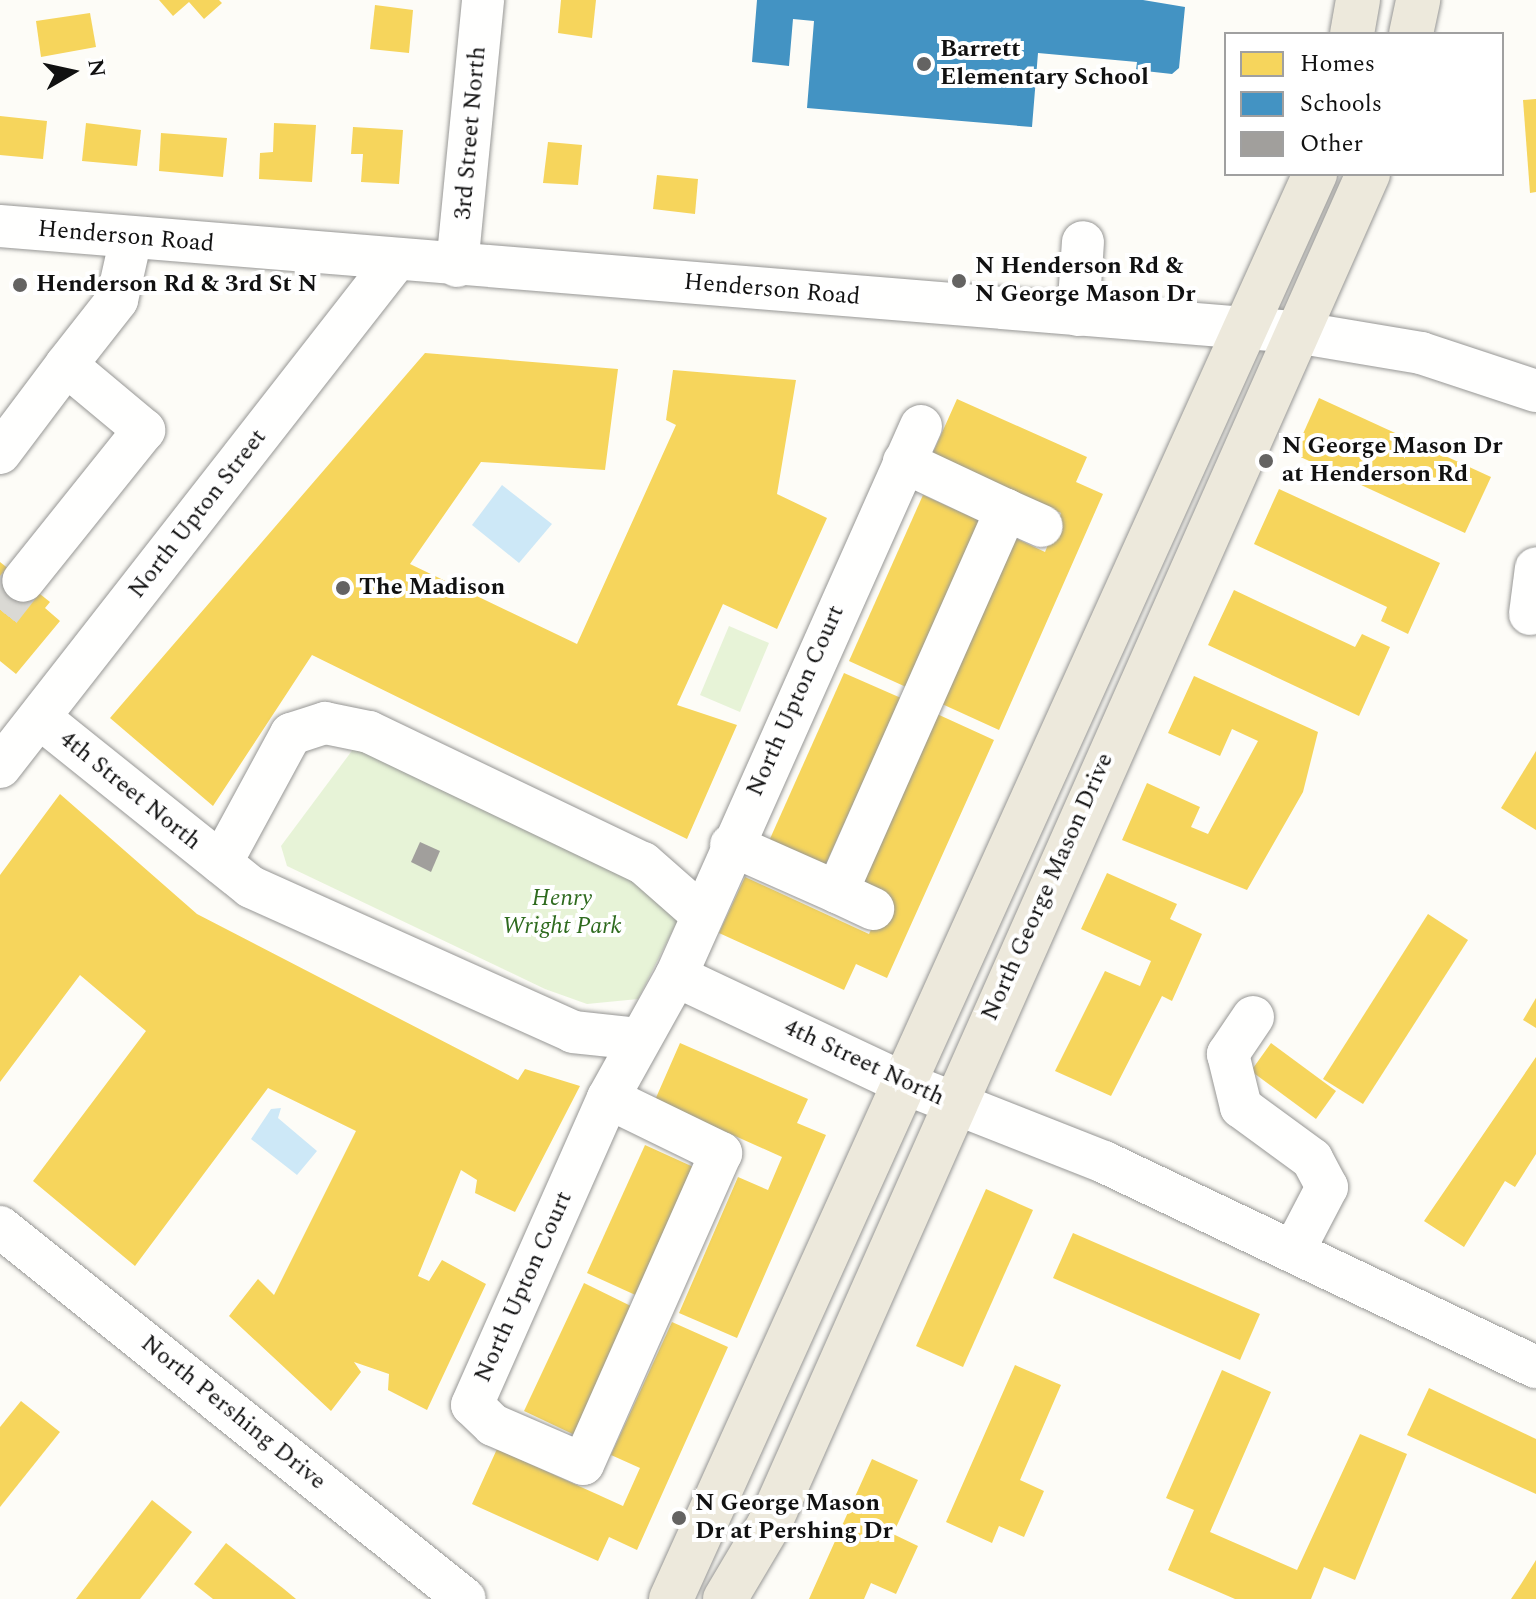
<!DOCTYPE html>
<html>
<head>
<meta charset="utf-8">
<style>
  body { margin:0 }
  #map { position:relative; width:1536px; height:1599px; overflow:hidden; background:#fdfcf7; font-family:Spectral,serif }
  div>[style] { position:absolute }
  .green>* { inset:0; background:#e7f3d7 }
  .water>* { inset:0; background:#cde8f7 }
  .homes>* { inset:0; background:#f6d55c }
  .schools>* { inset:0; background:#4393c3 }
  .building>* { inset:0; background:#a19f9c }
  .minor-tunnel>* { height:42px; margin-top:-21px; transform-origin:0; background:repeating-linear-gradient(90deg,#dad9d4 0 42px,transparent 0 63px) }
  .roads { filter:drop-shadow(0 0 2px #979795) drop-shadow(0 0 2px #979795) }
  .minor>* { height:42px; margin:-21px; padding:0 21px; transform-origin:21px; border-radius:21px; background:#fffffe }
  .major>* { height:44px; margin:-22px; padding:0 22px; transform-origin:22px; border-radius:22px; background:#ede9dc }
  .dots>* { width:22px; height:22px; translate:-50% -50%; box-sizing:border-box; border:4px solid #fff; border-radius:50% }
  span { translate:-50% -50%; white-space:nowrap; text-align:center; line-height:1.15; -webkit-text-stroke:8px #fff; paint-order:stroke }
  .poi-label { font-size:24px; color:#111; font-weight:700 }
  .left { translate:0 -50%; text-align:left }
  .street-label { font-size:24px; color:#111 }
  .park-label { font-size:24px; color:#2f6b1f; font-style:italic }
  .legend { position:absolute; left:1224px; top:32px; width:280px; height:144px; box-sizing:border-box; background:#fff; border:2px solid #a0a0a0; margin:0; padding:10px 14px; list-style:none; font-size:24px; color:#111 }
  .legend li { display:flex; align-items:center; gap:16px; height:40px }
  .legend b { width:40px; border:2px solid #a0a0a0 }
  .north { position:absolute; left:32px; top:32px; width:80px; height:80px; -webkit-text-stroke:6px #fff; paint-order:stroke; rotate:81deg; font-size:22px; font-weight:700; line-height:32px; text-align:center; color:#111 }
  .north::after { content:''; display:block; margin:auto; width:28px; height:36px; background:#111; clip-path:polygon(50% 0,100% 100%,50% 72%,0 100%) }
</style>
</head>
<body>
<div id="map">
  <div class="green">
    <div style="clip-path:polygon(729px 626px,769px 643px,740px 712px,700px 695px)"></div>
    <div style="clip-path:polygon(354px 748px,666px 877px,683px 910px,638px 999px,587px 1004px,545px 989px,287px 866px,281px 846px)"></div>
  </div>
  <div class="water">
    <div style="clip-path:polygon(502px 485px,552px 524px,519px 563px,472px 525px)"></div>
    <div style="clip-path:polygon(281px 1108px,278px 1118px,317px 1151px,297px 1175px,251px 1139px,271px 1109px)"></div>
  </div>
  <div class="homes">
    <div style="clip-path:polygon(159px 0,219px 0,222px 3px,204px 19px,189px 2px,173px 16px)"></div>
    <div style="clip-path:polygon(561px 0,596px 0,592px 38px,558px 33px)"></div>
    <div style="clip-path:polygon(375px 5px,413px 10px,409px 53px,370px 49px)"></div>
    <div style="clip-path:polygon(90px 13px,96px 47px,41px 57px,36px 21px)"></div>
    <div style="clip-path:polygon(1536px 99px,1536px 192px,1530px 193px,1523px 100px)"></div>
    <div style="clip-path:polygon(0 116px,47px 121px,43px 159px,0 155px)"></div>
    <div style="clip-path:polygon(86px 123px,141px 130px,137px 166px,82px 161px)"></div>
    <div style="clip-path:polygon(274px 123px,316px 125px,312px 182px,259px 179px,260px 153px,273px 152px)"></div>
    <div style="clip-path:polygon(353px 127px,403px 130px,399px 184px,361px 182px,363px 154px,351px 154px)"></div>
    <div style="clip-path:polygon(161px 133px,227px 138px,223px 177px,159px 171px)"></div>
    <div style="clip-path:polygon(548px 142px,582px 145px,578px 185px,543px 183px)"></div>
    <div style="clip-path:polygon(657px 175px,698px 179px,695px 214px,653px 209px)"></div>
    <div style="clip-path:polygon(425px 353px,618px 369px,605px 470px,481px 462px,410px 564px,577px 644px,676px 425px,666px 420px,673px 370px,796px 380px,777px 494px,827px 518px,777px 629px,723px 604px,677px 705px,737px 725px,687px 839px,312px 655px,213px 806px,110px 718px)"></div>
    <div style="clip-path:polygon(1319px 398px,1491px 477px,1465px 533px,1294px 454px)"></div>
    <div style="clip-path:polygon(957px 399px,1087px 457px,1076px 482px,1103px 494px,999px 730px,942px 704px,1015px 538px,1045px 552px,1061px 513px,932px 455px)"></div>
    <div style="clip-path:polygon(1279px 489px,1440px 563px,1408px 634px,1381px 621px,1387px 607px,1254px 544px)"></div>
    <div style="clip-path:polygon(923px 495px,980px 521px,906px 687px,849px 661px)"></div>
    <div style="clip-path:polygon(0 562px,50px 602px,45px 608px,60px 621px,16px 674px,0 661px)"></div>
    <div style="clip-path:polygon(1234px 590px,1355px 647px,1362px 634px,1390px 647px,1359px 716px,1208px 645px)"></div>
    <div style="clip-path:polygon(844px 673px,901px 698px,825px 866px,769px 841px)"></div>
    <div style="clip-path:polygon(1194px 676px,1318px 732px,1303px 792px,1247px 890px,1122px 840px,1147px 783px,1200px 807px,1191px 827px,1208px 834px,1258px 741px,1232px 729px,1220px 756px,1168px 733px)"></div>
    <div style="clip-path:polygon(937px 714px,994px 740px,887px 978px,856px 964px,844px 990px,719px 933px,745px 877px,869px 934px,887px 895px,861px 884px)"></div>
    <div style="clip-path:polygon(1536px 751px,1536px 830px,1501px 808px)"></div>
    <div style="clip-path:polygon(60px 794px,197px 914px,518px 1080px,525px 1069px,580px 1086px,515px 1212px,475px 1193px,477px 1180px,461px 1170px,418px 1276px,429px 1281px,442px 1260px,486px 1284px,427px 1410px,388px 1390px,389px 1374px,354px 1362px,361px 1372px,331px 1411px,229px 1316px,258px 1279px,274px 1295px,356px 1131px,268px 1088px,135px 1266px,33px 1181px,146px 1031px,80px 975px,0 1082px,0 875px)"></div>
    <div style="clip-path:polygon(1107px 873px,1177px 904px,1170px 919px,1202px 934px,1172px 1001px,1162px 996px,1111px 1096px,1055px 1071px,1105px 971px,1140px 986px,1151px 961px,1081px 929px)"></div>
    <div style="clip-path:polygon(1428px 914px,1468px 940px,1363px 1104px,1323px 1079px)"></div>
    <div style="clip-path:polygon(1536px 998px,1536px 1028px,1523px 1020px)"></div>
    <div style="clip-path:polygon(680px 1043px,808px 1099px,797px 1123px,826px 1135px,737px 1338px,679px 1313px,738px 1177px,768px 1190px,782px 1157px,655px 1100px)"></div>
    <div style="clip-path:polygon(1271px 1043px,1336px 1091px,1316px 1119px,1251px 1071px)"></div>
    <div style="clip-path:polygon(1536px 1057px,1536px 1154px,1515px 1187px,1505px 1181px,1464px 1247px,1424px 1221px)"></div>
    <div style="clip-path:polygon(645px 1145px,700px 1170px,642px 1298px,587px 1273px)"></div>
    <div style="clip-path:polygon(986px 1189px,1033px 1210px,963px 1367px,916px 1346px)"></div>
    <div style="clip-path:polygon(1073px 1233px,1260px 1314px,1240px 1360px,1053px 1278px)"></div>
    <div style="clip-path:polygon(584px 1283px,639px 1310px,579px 1437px,524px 1411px)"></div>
    <div style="clip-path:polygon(672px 1322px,728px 1347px,637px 1550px,609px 1537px,598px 1561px,472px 1504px,497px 1449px,623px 1506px,640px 1468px,611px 1455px)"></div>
    <div style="clip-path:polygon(1015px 1365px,1061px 1385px,1020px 1480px,1044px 1491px,1024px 1537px,999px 1526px,992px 1543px,946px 1522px)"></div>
    <div style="clip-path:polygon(1222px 1370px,1271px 1392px,1210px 1532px,1297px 1570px,1360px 1434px,1407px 1454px,1355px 1580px,1324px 1567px,1311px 1599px,1235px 1599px,1168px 1570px,1194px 1510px,1166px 1498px)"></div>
    <div style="clip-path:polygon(1429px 1388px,1536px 1439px,1536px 1494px,1407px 1435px)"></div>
    <div style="clip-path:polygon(21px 1401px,60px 1432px,0 1507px,0 1427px)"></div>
    <div style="clip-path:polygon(872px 1459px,918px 1480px,893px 1534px,918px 1546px,896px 1594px,871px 1583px,864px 1599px,809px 1599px)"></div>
    <div style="clip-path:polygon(152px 1500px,192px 1532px,140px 1599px,76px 1599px)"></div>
    <div style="clip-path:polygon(226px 1543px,284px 1589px,296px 1599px,213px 1599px,194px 1584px)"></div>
    <div style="clip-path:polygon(1536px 1560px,1536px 1599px,1511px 1599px,1521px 1584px)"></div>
  </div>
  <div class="schools">
    <div style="clip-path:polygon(757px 0,1143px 0,1185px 7px,1179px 68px,1172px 74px,1136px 70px,1137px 62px,1038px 53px,1032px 127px,807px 108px,814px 21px,793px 19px,789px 66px,752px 62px)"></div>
  </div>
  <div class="building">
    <div style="clip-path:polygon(420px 842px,440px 851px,431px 872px,411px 862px)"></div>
  </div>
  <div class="minor-tunnel">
    <div style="left:0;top:610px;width:37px;rotate:-52deg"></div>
  </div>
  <div class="roads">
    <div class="minor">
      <div style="left:0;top:226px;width:1300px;rotate:4.68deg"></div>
      <div style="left:1296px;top:332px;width:127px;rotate:9.5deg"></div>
      <div style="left:1421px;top:353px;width:121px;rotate:18.3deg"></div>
      <div style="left:457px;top:266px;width:267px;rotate:-84.4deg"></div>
      <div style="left:1078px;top:315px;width:73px;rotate:-86.1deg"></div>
      <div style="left:66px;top:365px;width:83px;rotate:-51.9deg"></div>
      <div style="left:117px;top:300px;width:64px;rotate:-77.3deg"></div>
      <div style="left:0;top:453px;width:110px;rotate:-53.1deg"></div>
      <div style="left:66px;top:365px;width:102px;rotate:39.8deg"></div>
      <div style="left:144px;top:430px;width:193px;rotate:128.7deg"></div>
      <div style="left:1006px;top:510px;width:39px;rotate:24deg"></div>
      <div style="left:1530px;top:614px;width:46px;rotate:-82.6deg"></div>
      <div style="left:40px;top:718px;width:270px;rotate:38.7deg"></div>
      <div style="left:251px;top:887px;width:353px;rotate:24.2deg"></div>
      <div style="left:573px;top:1032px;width:65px;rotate:6.1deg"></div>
      <div style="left:0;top:767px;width:642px;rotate:-52.02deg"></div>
      <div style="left:731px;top:845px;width:116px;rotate:23.9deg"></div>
      <div style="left:837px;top:892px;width:418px;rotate:-66.1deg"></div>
      <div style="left:1006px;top:510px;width:113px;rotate:-154.8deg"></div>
      <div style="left:221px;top:863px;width:147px;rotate:-61.5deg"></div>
      <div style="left:291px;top:734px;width:36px;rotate:-18deg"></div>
      <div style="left:325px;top:723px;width:45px;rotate:11.6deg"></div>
      <div style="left:369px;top:732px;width:304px;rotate:25.6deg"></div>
      <div style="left:643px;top:863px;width:76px;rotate:41.3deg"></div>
      <div style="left:837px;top:892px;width:40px;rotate:25deg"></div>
      <div style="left:676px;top:976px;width:602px;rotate:-65.99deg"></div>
      <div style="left:1253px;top:1017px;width:45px;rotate:124deg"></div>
      <div style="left:1228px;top:1054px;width:55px;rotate:76.2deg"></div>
      <div style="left:1241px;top:1107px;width:88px;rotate:36.2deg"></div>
      <div style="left:1312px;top:1159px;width:32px;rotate:62deg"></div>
      <div style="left:1327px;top:1187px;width:73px;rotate:117.6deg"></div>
      <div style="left:608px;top:1098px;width:126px;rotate:26deg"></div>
      <div style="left:721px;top:1153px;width:340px;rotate:113.9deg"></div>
      <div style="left:583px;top:1464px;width:98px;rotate:-156.6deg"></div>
      <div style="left:493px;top:1425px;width:29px;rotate:-136deg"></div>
      <div style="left:472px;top:1405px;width:336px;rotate:-66.1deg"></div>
      <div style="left:608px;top:1098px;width:140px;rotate:-60.9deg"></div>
      <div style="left:676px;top:976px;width:254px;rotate:25.2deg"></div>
      <div style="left:906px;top:1084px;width:213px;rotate:21.5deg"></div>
      <div style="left:1104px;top:1162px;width:478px;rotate:25.4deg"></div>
      <div style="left:0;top:1227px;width:595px;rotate:38.66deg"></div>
    </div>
    <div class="major">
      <div style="left:1352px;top:34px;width:35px;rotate:-80deg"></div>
      <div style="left:1411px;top:34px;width:35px;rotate:-78deg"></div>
      <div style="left:671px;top:1599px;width:1564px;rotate:-65.68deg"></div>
      <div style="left:725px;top:1599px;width:86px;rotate:-59.3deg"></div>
      <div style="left:769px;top:1525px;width:1478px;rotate:-66.09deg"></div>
    </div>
  </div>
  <div class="dots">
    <div style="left:924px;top:64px;background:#646362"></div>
    <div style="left:959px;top:281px;background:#646362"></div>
    <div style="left:20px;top:285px;background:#646362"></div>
    <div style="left:1266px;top:461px;background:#646362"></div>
    <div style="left:343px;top:588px;background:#646362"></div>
    <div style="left:679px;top:1518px;background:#646362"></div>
  </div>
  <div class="poi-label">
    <span class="left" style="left:940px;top:64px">Barrett<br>Elementary School</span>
    <span class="left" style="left:975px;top:281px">N Henderson Rd &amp;<br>N George Mason Dr</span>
    <span class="left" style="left:36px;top:285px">Henderson Rd &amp; 3rd St N</span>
    <span class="left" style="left:1282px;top:461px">N George Mason Dr<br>at Henderson Rd</span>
    <span class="left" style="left:359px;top:588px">The Madison</span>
    <span class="left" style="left:695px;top:1518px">N George Mason<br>Dr at Pershing Dr</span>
  </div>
  <div class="street-label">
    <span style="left:471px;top:133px;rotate:-85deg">3rd Street North</span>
    <span style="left:126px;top:237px;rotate:5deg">Henderson Road</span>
    <span style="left:772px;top:290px;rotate:5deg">Henderson Road</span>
    <span style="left:198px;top:514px;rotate:-52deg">North Upton Street</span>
    <span style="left:796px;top:701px;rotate:-66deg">North Upton Court</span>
    <span style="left:130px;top:791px;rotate:39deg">4th Street North</span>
    <span style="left:1048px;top:887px;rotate:-66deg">North George Mason Drive</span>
    <span style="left:864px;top:1063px;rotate:25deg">4th Street North</span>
    <span style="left:524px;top:1287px;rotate:-66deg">North Upton Court</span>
    <span style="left:233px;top:1413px;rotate:39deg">North Pershing Drive</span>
  </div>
  <div class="park-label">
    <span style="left:562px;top:913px">Henry<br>Wright Park</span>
  </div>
  <ul class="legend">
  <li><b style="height:22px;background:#f6d55c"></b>Homes</li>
  <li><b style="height:22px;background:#4393c3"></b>Schools</li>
  <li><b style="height:22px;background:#a19f9c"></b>Other</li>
  </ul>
  <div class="north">N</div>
</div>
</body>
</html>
